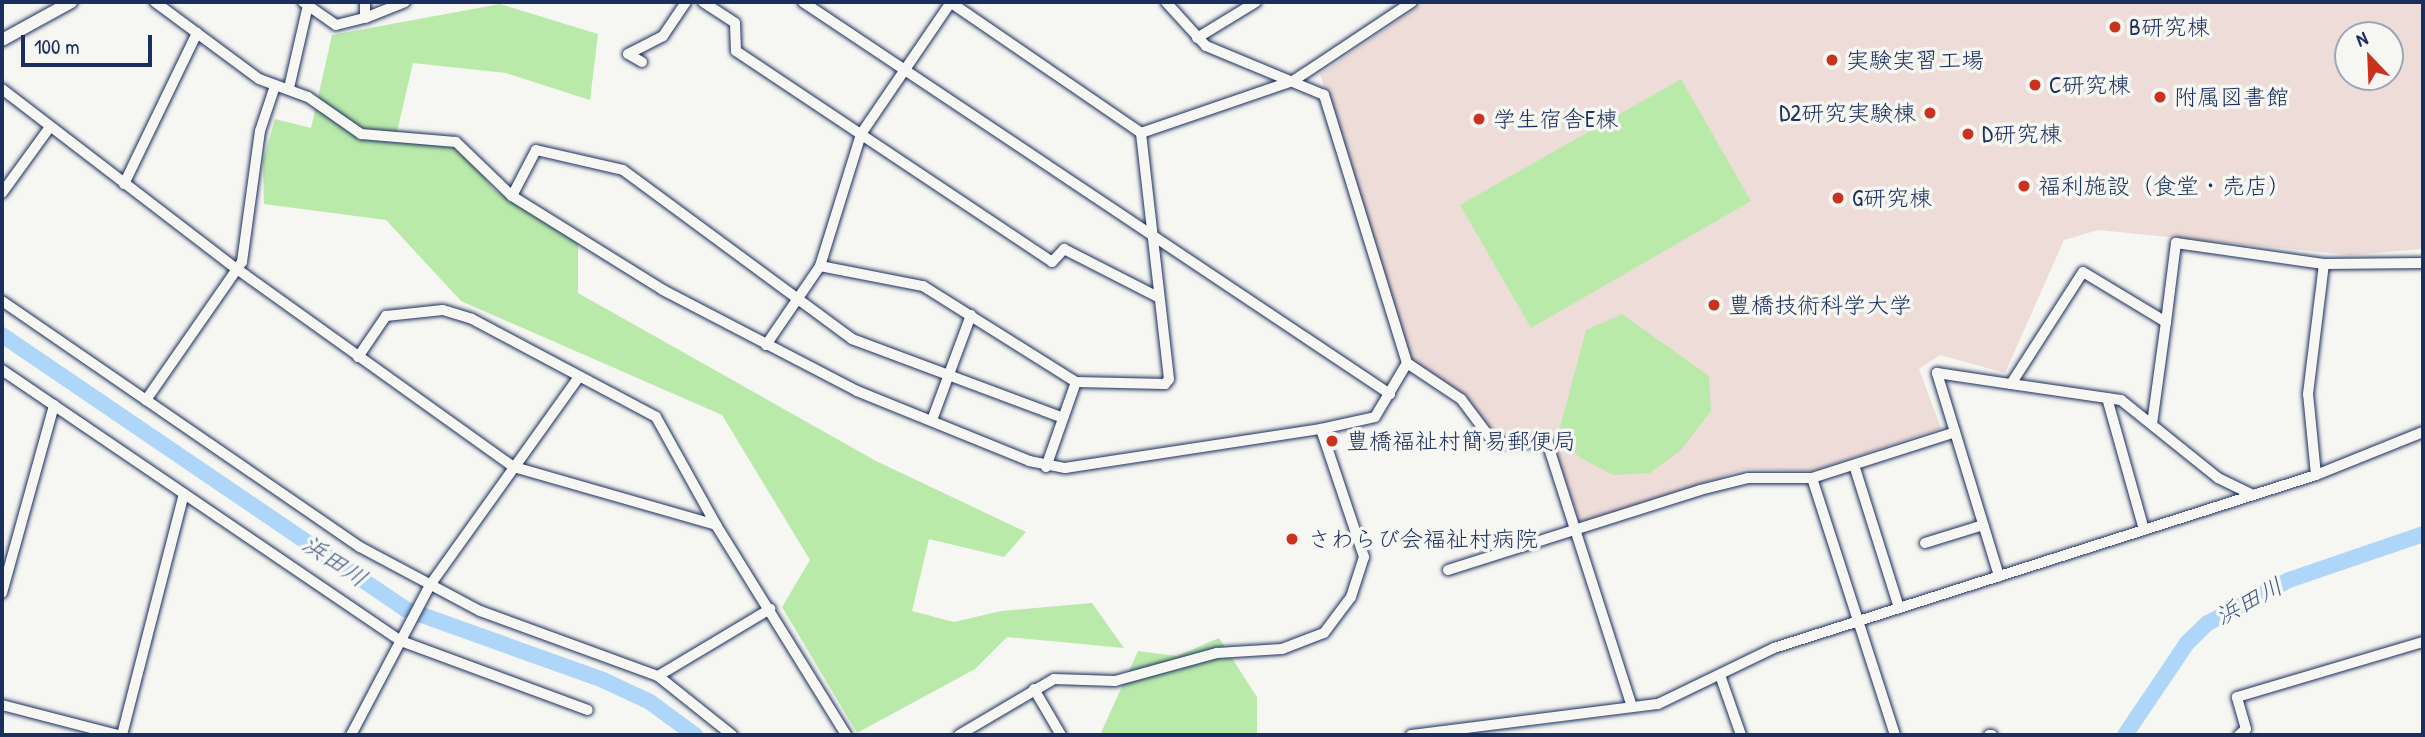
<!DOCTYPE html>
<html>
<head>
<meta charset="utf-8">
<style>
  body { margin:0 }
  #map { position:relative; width:2425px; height:737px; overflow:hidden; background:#f6f6f2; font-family:"Patrick Hand","Klee One",sans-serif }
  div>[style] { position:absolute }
  .built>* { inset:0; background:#eedcd8 }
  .green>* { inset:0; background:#baeaaa }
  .stream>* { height:2.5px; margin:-1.25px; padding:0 1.25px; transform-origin:1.25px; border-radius:1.25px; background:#aed6f8 }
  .river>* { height:16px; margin:-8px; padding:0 8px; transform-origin:8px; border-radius:8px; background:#aed6f8 }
  .roads { filter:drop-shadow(0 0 2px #1b2f5e) drop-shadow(0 0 2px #1b2f5e) }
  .minor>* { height:10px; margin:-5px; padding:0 5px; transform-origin:5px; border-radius:5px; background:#f6f6f2 }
  .tertiary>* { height:12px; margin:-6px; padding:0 6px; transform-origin:6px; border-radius:6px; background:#f6f6f2 }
  .dots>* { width:19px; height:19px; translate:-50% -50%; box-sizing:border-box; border:4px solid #f6f6f2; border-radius:50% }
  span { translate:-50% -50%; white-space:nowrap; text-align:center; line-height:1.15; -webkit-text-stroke:7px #f6f6f2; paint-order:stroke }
  .poi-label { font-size:23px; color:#1b2f5e }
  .left { translate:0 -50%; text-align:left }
  .right { translate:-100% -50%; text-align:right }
  .water-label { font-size:24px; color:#405984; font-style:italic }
  .frame { position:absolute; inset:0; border:4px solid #1b2f5e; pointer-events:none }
  .north { position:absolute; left:2334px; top:21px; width:70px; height:70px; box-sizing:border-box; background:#f6f6f2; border:2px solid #9ea6b7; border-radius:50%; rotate:337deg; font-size:19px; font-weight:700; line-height:28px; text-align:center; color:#1b2f5e }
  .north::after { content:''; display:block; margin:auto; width:24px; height:32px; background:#c8321e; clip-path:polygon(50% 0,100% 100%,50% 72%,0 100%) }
  .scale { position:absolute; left:21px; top:35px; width:131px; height:32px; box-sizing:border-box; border:4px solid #1b2f5e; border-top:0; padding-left:9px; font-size:21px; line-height:24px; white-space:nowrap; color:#1b2f5e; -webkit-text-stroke:5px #f6f6f2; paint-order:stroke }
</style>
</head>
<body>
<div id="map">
  <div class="built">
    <div style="clip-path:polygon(evenodd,1425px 2px,2423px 2px,2423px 249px,2351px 255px,2098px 230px,2064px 240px,2005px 373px,1940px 355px,1919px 369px,1941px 428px,1813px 471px,1745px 469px,1580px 524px,1551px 437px,1497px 438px,1466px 396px,1411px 362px,1320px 74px,1425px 2px,2348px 35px,2390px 35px,2390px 77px,2348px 77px,2348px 35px)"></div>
  </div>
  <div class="green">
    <div style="clip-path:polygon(500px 4px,598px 34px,590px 100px,506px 73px,413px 63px,396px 136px,462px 147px,493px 189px,578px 240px,578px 293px,876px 461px,1026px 532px,1004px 557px,929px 539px,912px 611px,954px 622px,1001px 611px,1092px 603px,1124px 648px,1007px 637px,975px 669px,857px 733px,782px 607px,810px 560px,722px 415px,461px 301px,386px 220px,264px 204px,263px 161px,275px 119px,311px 128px,332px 35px)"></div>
    <div style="clip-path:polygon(1681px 79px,1751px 201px,1531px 328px,1460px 205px)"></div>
    <div style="clip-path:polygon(1622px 314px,1709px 376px,1711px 411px,1681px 450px,1650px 473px,1613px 475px,1579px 457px,1558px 435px,1586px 330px)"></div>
    <div style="clip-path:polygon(1219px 638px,1257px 697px,1257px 735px,1100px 735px,1138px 651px,1177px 656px)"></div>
  </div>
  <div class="stream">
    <div style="left:2413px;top:735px;width:10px;rotate:-11deg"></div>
  </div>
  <div class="river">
    <div style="left:2px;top:335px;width:487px;rotate:34.2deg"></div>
    <div style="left:405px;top:609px;width:210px;rotate:19.7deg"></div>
    <div style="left:603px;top:680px;width:52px;rotate:25.1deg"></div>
    <div style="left:650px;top:702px;width:56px;rotate:36.3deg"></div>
    <div style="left:2125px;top:735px;width:111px;rotate:-56deg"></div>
    <div style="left:2187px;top:643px;width:29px;rotate:-44deg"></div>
    <div style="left:2208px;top:623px;width:92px;rotate:-28deg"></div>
    <div style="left:2289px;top:580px;width:142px;rotate:-18.9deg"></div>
  </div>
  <div class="roads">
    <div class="minor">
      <div style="left:155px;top:2px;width:129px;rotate:36.5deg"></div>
      <div style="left:259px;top:79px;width:52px;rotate:20.2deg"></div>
      <div style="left:308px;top:97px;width:65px;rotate:34.9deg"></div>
      <div style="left:361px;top:134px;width:95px;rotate:4.8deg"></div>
      <div style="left:456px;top:142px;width:78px;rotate:44deg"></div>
      <div style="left:512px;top:196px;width:178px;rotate:31.9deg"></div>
      <div style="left:663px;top:290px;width:219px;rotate:27.5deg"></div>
      <div style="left:857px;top:391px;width:186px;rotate:22.1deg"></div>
      <div style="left:1029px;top:461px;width:37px;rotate:11deg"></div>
      <div style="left:1065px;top:468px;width:259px;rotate:-8.7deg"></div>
      <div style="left:303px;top:2px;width:40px;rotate:34.9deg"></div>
      <div style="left:336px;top:25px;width:30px;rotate:-14deg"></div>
      <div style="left:365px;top:18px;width:16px;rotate:-90deg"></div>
      <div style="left:703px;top:2px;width:38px;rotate:33deg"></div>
      <div style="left:735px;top:23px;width:28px;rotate:88deg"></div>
      <div style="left:736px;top:51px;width:380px;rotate:33.7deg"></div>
      <div style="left:1052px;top:262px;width:18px;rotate:-47deg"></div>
      <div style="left:1064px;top:249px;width:106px;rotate:27.1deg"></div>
      <div style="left:803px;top:2px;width:706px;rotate:33.74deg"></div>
      <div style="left:950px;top:2px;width:232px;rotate:34.4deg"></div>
      <div style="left:1141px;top:133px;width:161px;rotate:-18.9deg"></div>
      <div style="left:1293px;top:81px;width:143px;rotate:-33.6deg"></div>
      <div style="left:365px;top:18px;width:43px;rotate:-21.8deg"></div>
      <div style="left:1197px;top:38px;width:69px;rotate:-31.4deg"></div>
      <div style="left:642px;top:62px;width:16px;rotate:-150deg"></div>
      <div style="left:628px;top:54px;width:39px;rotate:-27deg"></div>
      <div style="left:663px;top:36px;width:41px;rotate:-55.9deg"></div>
      <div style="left:289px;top:88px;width:85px;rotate:-77.1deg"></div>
      <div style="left:2px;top:89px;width:296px;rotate:37.5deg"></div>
      <div style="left:237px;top:269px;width:340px;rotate:35.6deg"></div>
      <div style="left:514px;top:467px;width:210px;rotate:16deg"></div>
      <div style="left:716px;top:525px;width:247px;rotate:58.2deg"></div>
      <div style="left:124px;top:184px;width:168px;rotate:-64.2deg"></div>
      <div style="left:2px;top:193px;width:82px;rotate:-54deg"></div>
      <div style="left:512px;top:196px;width:52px;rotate:-62.4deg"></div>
      <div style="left:536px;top:150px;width:89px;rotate:12.9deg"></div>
      <div style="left:623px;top:170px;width:285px;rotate:36.4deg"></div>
      <div style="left:852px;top:339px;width:225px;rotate:20.5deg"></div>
      <div style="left:820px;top:266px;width:105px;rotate:11deg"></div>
      <div style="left:923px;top:286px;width:181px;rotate:32.1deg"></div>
      <div style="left:1076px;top:382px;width:89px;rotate:1.3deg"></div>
      <div style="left:1165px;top:384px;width:6px;rotate:-51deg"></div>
      <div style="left:1169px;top:379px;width:248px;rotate:-96.5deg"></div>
      <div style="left:2px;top:301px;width:434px;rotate:34.5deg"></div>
      <div style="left:360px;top:547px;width:136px;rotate:28.1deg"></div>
      <div style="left:480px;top:611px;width:189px;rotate:20.1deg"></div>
      <div style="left:658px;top:676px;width:95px;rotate:38.6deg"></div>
      <div style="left:766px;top:345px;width:96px;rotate:-55.6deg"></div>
      <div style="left:820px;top:266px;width:138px;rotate:-72.7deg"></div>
      <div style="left:861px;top:134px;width:160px;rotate:-55.7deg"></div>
      <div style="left:358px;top:357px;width:50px;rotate:-55.7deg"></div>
      <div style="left:386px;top:316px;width:57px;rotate:-6deg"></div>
      <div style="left:443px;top:310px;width:30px;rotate:17deg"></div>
      <div style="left:472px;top:319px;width:208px;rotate:28deg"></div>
      <div style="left:656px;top:417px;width:124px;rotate:60.9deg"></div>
      <div style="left:1407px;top:363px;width:65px;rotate:33.7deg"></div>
      <div style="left:1461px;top:399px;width:55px;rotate:53.1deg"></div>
      <div style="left:1494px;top:443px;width:53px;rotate:-1.1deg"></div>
      <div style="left:1547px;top:442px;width:278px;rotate:72.2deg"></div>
      <div style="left:2px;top:370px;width:482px;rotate:34.2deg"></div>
      <div style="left:401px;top:641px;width:199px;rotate:20.3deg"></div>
      <div style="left:2011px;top:384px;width:111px;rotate:8.3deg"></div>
      <div style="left:2121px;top:400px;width:124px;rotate:38.8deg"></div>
      <div style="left:2218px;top:478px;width:39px;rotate:26deg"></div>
      <div style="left:2107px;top:398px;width:137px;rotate:74.3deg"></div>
      <div style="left:146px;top:400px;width:168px;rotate:-55.2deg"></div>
      <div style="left:242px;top:262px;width:132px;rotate:-82.2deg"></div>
      <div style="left:260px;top:131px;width:47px;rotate:-71.6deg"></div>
      <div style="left:932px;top:420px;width:112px;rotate:-69.6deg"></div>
      <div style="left:2152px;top:424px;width:103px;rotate:-82.2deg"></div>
      <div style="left:1955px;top:432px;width:151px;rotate:73deg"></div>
      <div style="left:1854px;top:465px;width:150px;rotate:72.5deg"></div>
      <div style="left:1046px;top:467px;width:90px;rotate:-70.6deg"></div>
      <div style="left:2316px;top:475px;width:81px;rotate:-95.6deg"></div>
      <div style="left:2308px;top:394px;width:131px;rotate:-83deg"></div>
      <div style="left:1812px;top:478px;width:270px;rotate:72.1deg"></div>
      <div style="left:1925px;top:543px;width:61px;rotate:-17.2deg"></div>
      <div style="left:1448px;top:570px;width:264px;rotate:-17.6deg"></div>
      <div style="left:1700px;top:490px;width:49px;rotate:-14deg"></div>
      <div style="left:1748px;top:478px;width:64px"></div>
      <div style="left:1812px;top:478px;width:150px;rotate:-17.8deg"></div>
      <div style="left:1955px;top:432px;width:62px;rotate:-107deg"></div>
      <div style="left:1937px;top:373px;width:75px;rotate:8.5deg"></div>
      <div style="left:2011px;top:384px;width:133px;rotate:-57.3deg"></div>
      <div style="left:2083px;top:272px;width:97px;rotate:31.1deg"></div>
      <div style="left:2166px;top:322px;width:80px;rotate:-82.8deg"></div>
      <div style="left:2176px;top:243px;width:149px;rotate:8.1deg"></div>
      <div style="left:2324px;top:264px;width:99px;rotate:-0.6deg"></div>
      <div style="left:2px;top:593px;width:195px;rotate:-74.5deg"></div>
      <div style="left:1720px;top:675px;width:64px;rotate:70.7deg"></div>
      <div style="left:658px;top:676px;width:131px;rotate:-30.9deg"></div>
      <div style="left:1034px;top:689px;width:53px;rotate:59.6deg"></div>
      <div style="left:2px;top:705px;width:120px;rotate:14.5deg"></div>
      <div style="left:122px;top:735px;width:249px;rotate:-75.6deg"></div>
      <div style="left:351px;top:735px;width:170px;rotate:-62.2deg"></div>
      <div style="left:430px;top:585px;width:256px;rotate:-54.4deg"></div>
      <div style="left:959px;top:735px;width:110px;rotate:-30.5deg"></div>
      <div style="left:1054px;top:679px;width:61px;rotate:1.9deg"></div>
      <div style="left:1115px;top:681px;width:106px;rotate:-15.4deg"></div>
      <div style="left:1217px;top:653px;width:65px;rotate:-3.5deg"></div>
      <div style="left:1282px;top:649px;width:45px;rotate:-20.9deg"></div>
      <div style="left:1324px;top:633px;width:45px;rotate:-53.1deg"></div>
      <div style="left:1351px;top:597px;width:42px;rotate:-72deg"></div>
      <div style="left:1364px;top:557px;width:135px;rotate:-108.6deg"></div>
      <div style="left:1321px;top:429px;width:55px;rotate:-12.5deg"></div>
      <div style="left:1375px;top:417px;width:63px;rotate:-59.3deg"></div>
      <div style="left:1407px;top:363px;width:281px;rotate:-107.2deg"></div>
      <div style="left:1324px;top:95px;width:128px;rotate:-157.4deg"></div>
      <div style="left:1206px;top:46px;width:59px;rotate:-132.3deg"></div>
      <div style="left:1411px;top:735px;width:249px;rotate:-7.2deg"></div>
      <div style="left:1658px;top:704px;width:129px;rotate:-25.8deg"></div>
      <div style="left:1774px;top:648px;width:569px;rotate:-17.7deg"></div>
      <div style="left:2316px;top:475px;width:115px;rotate:-21.9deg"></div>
      <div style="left:1989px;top:735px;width:3px"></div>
      <div style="left:2239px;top:735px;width:9px;rotate:-41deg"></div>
      <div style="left:2246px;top:729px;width:33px;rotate:-106deg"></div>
      <div style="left:2237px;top:697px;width:194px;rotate:-16.5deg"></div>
    </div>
    <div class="tertiary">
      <div style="left:2px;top:40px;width:79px;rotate:-28.8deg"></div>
    </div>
  </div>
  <div class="dots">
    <div style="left:2115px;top:27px;background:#c8321e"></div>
    <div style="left:1832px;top:60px;background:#c8321e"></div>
    <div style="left:2035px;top:85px;background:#c8321e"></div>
    <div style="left:2160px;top:97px;background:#c8321e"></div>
    <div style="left:1930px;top:113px;background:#c8321e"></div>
    <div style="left:1479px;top:119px;background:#c8321e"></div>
    <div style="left:1968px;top:134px;background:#c8321e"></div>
    <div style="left:2024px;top:186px;background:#c8321e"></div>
    <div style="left:1838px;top:198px;background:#c8321e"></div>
    <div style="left:1714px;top:305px;background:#c8321e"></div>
    <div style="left:1332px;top:441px;background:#c8321e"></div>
    <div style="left:1292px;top:539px;background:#c8321e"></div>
  </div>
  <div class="poi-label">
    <span class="left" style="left:2129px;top:27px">B研究棟</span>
    <span class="left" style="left:1846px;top:60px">実験実習工場</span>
    <span class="left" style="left:2049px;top:85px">C研究棟</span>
    <span class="left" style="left:2174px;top:97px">附属図書館</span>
    <span class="right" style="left:1916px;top:113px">D2研究実験棟</span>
    <span class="left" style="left:1493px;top:119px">学生宿舎E棟</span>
    <span class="left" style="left:1982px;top:134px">D研究棟</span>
    <span class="left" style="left:2038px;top:186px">福利施設（食堂・売店）</span>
    <span class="left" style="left:1852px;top:198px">G研究棟</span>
    <span class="left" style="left:1728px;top:305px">豊橋技術科学大学</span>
    <span class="left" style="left:1346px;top:441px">豊橋福祉村簡易郵便局</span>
    <span class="left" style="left:1308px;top:539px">さわらび会福祉村病院</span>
  </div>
  <div class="water-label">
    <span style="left:335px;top:561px;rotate:34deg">浜田川</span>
    <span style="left:2249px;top:601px;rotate:-28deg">浜田川</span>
  </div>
  <div class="frame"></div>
  <div class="north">N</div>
  <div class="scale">100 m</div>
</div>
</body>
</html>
